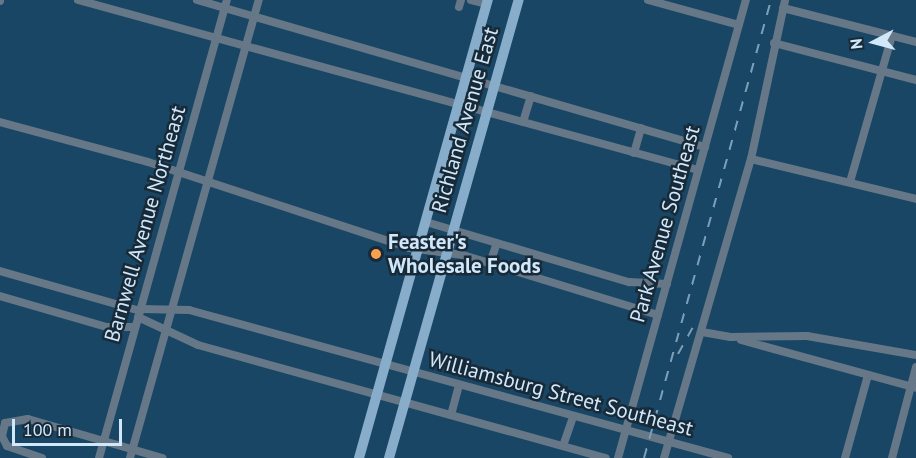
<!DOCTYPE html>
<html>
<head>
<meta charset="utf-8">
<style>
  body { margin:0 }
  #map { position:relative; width:916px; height:458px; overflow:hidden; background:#194664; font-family:"PT Sans",sans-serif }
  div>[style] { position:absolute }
  .minor>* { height:8px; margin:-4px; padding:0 4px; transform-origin:4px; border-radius:4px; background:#667887 }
  .major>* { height:10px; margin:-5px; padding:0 5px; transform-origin:5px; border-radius:5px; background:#87adca }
  .rail>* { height:2px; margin-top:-1px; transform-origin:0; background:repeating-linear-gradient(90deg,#7e9fb6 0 10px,transparent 0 20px) }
  .dots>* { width:16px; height:16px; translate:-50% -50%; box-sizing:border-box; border:3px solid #182a38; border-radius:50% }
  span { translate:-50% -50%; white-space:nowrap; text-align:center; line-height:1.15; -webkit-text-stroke:5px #182a38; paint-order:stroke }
  .street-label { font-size:21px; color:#d1e8fa }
  .poi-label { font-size:21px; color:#d1e8fa; font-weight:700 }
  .left { translate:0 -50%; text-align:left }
  .north { position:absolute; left:844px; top:12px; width:60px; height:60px; -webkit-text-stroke:4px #182a38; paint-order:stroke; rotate:264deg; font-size:16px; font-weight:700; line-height:24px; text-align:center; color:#d1e8fa }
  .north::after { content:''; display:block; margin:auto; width:21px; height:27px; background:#d1e8fa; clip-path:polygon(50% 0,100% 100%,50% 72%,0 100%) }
  .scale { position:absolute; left:12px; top:419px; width:110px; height:27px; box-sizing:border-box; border:3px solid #d1e8fa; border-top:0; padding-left:8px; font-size:18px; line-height:21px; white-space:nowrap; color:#d1e8fa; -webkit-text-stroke:4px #182a38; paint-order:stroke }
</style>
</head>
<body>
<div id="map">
  <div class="minor">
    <div style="left:78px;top:0;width:643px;rotate:15.33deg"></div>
    <div style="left:197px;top:0;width:529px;rotate:16.14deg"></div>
    <div style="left:471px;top:0;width:16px;rotate:14deg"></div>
    <div style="left:648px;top:0;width:94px;rotate:15.4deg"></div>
    <div style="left:0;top:1px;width:1px;rotate:-90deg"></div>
    <div style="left:459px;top:7px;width:7px;rotate:-74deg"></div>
    <div style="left:783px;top:8px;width:137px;rotate:14.3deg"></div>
    <div style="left:774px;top:43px;width:147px;rotate:14.6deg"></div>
    <div style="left:0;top:122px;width:153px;rotate:15.1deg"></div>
    <div style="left:148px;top:162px;width:275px;rotate:18.2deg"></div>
    <div style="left:409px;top:248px;width:54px;rotate:7.4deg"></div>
    <div style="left:463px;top:255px;width:204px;rotate:17.1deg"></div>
    <div style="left:523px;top:122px;width:27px;rotate:-73deg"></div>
    <div style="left:634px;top:153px;width:26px;rotate:-74deg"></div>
    <div style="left:751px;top:159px;width:170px;rotate:13.6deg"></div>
    <div style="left:850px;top:182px;width:152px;rotate:-74deg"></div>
    <div style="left:426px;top:222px;width:212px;rotate:16.5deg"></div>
    <div style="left:629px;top:282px;width:38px;rotate:3deg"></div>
    <div style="left:490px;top:263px;width:21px;rotate:-71deg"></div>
    <div style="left:0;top:271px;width:146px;rotate:15.9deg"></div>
    <div style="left:0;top:296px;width:111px;rotate:16.2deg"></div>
    <div style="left:107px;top:327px;width:26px"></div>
    <div style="left:141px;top:309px;width:48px;rotate:1.2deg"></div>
    <div style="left:189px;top:310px;width:559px;rotate:15.35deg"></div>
    <div style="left:138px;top:317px;width:66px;rotate:25deg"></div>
    <div style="left:198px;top:345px;width:423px;rotate:15.5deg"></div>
    <div style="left:702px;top:332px;width:29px;rotate:10deg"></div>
    <div style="left:731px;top:337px;width:76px;rotate:-0.8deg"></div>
    <div style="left:807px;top:336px;width:111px;rotate:9.9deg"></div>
    <div style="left:741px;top:340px;width:181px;rotate:15.3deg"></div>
    <div style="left:451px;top:415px;width:30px;rotate:-75deg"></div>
    <div style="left:563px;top:446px;width:31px;rotate:-71deg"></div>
    <div style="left:42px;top:458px;width:37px;rotate:-161deg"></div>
    <div style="left:7px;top:446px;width:11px;rotate:-117deg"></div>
    <div style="left:2px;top:436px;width:13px;rotate:-77deg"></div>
    <div style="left:5px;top:423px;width:23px;rotate:-10deg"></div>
    <div style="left:28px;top:419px;width:140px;rotate:16.2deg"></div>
    <div style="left:99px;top:458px;width:476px;rotate:-74.4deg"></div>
    <div style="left:130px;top:458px;width:476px;rotate:-74.3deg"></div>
    <div style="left:618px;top:458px;width:476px;rotate:-74.4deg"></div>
    <div style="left:664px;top:458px;width:311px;rotate:-73.8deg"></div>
    <div style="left:751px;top:159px;width:163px;rotate:-77.9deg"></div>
    <div style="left:845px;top:458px;width:86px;rotate:-74.5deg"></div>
    <div style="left:892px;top:458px;width:94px;rotate:-75.2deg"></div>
  </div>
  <div class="major">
    <div style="left:359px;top:458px;width:476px;rotate:-74.3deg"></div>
    <div style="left:389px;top:458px;width:476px;rotate:-74.2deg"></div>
  </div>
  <div class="rail">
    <div style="left:678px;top:354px;width:33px;rotate:-61deg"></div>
    <div style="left:644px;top:458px;width:475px;rotate:-74.5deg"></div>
  </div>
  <div class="dots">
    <div style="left:376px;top:254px;background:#f9a04c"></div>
  </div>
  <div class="street-label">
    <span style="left:465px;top:120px;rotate:-74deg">Richland Avenue East</span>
    <span style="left:145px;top:224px;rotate:-74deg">Barnwell Avenue Northeast</span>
    <span style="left:665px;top:224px;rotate:-74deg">Park Avenue Southeast</span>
    <span style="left:561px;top:394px;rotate:15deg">Williamsburg Street Southeast</span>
  </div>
  <div class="poi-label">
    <span class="left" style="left:388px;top:254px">Feaster's<br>Wholesale Foods</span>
  </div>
  <div class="north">N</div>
  <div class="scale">100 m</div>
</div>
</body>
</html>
